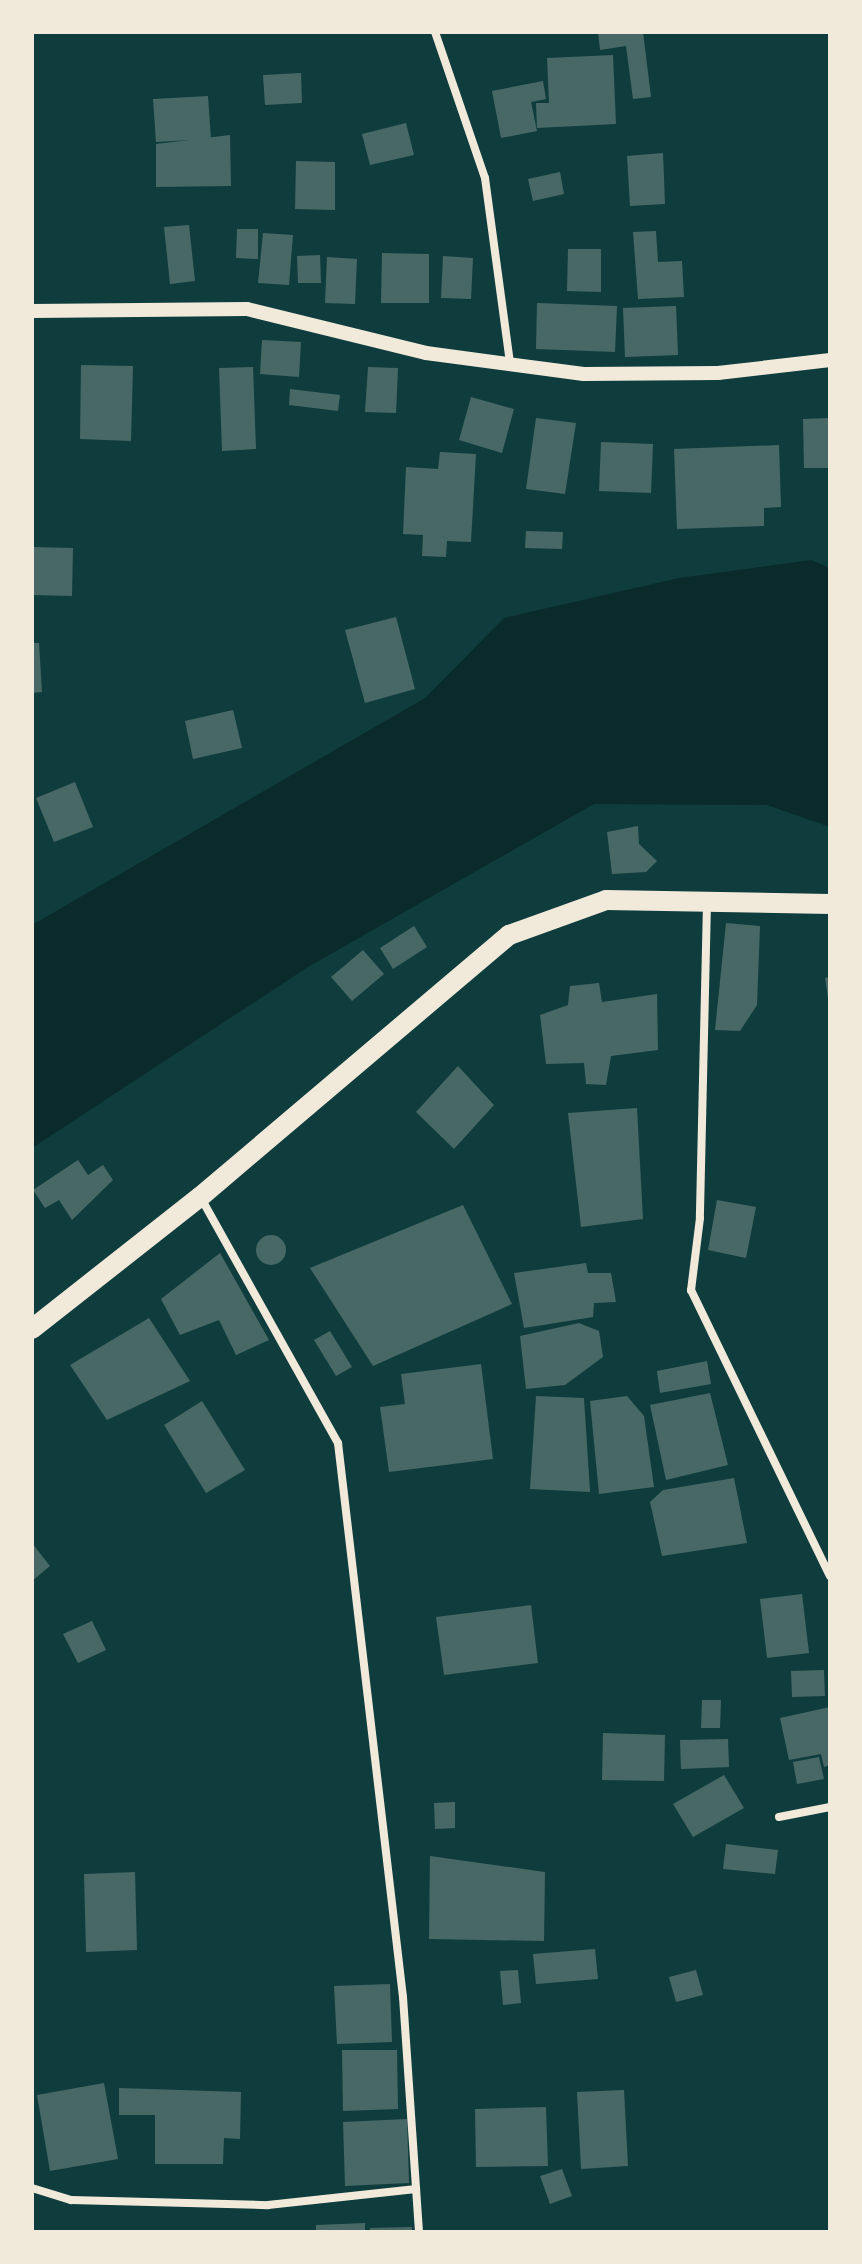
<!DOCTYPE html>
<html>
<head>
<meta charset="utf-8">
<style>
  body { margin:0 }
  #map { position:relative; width:862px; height:2264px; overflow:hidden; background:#0f3d3e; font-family:"Source Serif 4",serif }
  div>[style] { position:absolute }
  .water>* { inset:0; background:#0a2a2b }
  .building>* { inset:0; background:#486865 }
  .round { border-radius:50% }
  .minor>* { height:8px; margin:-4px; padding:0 4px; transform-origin:4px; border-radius:4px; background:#f1e9da }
  .tertiary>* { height:14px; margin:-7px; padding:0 7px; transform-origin:7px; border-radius:7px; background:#f1e9da }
  .primary>* { height:20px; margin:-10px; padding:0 10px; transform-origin:10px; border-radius:10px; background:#f1e9da }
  span { translate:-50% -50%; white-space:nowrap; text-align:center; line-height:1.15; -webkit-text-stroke:6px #f1e9da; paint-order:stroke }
  .frame { position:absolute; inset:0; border:34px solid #f1e9da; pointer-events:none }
</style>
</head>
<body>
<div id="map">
  <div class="water">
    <div style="clip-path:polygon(811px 560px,830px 568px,830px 827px,767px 805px,594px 804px,308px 967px,32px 1148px,32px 925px,425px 698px,504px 618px,679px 578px)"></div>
  </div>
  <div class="building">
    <div style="clip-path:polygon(598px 32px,643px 32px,651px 97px,633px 99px,626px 46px,600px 50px)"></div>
    <div style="clip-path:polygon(613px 55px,616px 124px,537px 128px,536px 103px,549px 103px,547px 58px)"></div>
    <div style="clip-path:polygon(301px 73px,302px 103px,265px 105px,263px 75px)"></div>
    <div style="clip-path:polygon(543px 81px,546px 99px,531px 102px,537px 131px,501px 138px,492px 91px)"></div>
    <div style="clip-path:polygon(208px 96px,211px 139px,156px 142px,153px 99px)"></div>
    <div style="clip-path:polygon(406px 123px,414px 155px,370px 165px,362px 134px)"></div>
    <div style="clip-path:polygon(230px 135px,231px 186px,156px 187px,156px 144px)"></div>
    <div style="clip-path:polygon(663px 153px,665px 204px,630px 206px,627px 156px)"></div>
    <div style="clip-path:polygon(296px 161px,335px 162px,335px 210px,295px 209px)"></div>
    <div style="clip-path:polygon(560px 172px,564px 194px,533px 201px,528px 179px)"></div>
    <div style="clip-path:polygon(189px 225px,195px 281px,170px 284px,164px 227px)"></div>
    <div style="clip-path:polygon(237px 229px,258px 229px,258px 259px,236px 258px)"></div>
    <div style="clip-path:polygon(656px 231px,658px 262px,682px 261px,684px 297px,638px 299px,633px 232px)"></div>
    <div style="clip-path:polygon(263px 233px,293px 235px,289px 285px,258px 283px)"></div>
    <div style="clip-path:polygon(568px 249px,601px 249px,601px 292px,567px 291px)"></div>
    <div style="clip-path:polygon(382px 253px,429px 254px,429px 303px,381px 303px)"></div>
    <div style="clip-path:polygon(320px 255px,321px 283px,298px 283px,297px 256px)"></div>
    <div style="clip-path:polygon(443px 256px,473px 258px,471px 299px,441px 298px)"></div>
    <div style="clip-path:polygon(327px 257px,357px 259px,355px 304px,325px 303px)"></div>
    <div style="clip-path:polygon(537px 303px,617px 306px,615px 352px,536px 349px)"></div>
    <div style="clip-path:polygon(676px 306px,678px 355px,625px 357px,623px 308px)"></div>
    <div style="clip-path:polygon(262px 340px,301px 342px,299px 377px,260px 374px)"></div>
    <div style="clip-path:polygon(81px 365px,133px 366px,131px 441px,80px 439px)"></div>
    <div style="clip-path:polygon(253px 367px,256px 449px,222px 451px,219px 368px)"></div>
    <div style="clip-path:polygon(368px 367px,398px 368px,396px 413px,365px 412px)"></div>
    <div style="clip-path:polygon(290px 389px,340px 395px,338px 411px,289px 405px)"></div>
    <div style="clip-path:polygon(471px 397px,514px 409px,502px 453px,459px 440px)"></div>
    <div style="clip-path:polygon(536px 418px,576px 423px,565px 494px,526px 489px)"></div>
    <div style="clip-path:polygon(830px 418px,830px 468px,804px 468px,803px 419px)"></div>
    <div style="clip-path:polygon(601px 442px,653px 444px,651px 493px,599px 491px)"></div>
    <div style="clip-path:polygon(779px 445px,781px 507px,764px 508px,764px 526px,677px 529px,674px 449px)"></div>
    <div style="clip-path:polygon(440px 452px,476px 454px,471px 542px,447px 541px,446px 557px,422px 556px,423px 535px,403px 534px,406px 467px,438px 469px)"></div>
    <div style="clip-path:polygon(526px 531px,563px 532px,562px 549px,525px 548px)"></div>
    <div style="clip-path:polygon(32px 547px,73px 548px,72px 596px,32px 595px)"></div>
    <div style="clip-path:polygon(396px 617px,415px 689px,365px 703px,345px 630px)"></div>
    <div style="clip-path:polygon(32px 643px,39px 643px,42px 692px,32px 693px)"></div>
    <div style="clip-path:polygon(233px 710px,242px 748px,193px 759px,185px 721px)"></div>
    <div style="clip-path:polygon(75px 782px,93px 827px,54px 842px,36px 798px)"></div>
    <div style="clip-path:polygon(638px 826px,639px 844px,657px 861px,646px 872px,612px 874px,607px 832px)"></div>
    <div style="clip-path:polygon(726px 923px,760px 926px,757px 1005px,740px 1031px,715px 1030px)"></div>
    <div style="clip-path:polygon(414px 926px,427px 947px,393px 969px,380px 948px)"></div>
    <div style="clip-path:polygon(363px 950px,384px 974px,352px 1001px,331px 977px)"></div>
    <div style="clip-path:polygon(830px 977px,830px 997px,828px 998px,825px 978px)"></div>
    <div style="clip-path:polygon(599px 983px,602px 1002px,657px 994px,658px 1050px,611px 1056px,606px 1085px,586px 1084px,584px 1063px,546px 1064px,540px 1015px,568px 1005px,570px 986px)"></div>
    <div style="clip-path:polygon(458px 1066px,494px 1105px,454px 1149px,416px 1112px)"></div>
    <div style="clip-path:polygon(637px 1108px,643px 1219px,581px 1227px,568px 1113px)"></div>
    <div style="clip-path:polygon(78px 1160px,88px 1175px,103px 1165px,113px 1180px,72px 1220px,59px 1200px,45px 1208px,33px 1190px)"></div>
    <div style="clip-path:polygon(717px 1200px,756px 1207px,746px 1258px,708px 1250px)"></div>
    <div style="clip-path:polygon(463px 1205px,512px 1304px,373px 1366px,310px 1268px)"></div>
    <div class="round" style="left:256px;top:1235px;width:30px;height:30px"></div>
    <div style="clip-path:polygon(220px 1253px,269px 1340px,236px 1355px,219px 1320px,180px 1335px,161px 1299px)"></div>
    <div style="clip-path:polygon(586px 1263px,588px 1273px,611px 1273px,616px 1302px,594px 1303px,593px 1317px,524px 1328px,514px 1273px)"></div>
    <div style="clip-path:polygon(149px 1318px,190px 1381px,107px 1420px,70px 1365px)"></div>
    <div style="clip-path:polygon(579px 1323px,599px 1331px,603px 1357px,565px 1385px,526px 1389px,520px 1336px)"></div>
    <div style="clip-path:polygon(330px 1331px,352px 1367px,336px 1376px,314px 1340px)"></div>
    <div style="clip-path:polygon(707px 1361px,711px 1384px,660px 1393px,657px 1371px)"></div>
    <div style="clip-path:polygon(481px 1364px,493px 1459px,389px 1472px,380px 1407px,405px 1404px,401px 1374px)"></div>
    <div style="clip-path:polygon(710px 1393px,728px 1465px,666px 1480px,650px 1405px)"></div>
    <div style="clip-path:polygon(536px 1396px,584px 1398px,590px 1492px,530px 1489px)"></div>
    <div style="clip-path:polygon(627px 1396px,644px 1416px,654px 1487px,599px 1494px,590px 1401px)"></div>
    <div style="clip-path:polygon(202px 1401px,245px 1470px,206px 1493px,164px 1425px)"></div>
    <div style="clip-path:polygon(734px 1478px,747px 1543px,662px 1556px,650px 1502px,663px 1490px)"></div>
    <div style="clip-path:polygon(32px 1543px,50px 1566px,32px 1581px)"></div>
    <div style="clip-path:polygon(802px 1594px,809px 1653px,767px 1658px,760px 1599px)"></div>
    <div style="clip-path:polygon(531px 1605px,538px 1663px,444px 1675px,436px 1617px)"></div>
    <div style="clip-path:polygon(92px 1621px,106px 1650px,78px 1663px,63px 1634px)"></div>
    <div style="clip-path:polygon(824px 1670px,825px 1696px,792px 1697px,791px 1671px)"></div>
    <div style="clip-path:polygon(702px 1700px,721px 1700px,720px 1728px,701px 1728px)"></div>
    <div style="clip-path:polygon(830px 1707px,830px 1765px,824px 1767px,821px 1754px,789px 1760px,780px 1718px)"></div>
    <div style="clip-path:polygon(603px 1733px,665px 1735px,664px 1781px,602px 1780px)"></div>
    <div style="clip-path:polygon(728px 1739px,729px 1767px,681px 1769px,680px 1740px)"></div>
    <div style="clip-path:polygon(819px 1757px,824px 1779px,797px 1784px,793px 1762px)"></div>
    <div style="clip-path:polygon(724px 1775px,744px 1808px,693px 1837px,673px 1804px)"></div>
    <div style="clip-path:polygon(455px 1802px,455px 1828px,435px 1829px,434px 1803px)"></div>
    <div style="clip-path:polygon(726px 1844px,778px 1850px,775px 1874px,723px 1869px)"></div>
    <div style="clip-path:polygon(430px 1856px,545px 1872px,544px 1941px,429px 1939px)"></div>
    <div style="clip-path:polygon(135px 1872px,137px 1950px,86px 1952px,84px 1874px)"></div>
    <div style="clip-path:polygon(595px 1949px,598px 1979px,536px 1984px,533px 1954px)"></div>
    <div style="clip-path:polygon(518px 1970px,521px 2003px,503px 2005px,500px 1971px)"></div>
    <div style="clip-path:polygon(696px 1970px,703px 1995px,676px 2002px,669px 1977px)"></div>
    <div style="clip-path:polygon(390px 1984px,392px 2042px,337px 2044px,334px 1986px)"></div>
    <div style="clip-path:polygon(342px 2050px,397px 2050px,398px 2109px,343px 2111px)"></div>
    <div style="clip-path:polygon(104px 2083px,118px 2159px,50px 2171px,37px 2095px)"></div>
    <div style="clip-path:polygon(119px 2088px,241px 2092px,240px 2139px,224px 2138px,223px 2164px,155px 2164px,155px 2115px,119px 2115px)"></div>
    <div style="clip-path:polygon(624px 2090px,628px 2166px,581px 2169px,577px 2092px)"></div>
    <div style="clip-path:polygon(546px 2107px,548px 2166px,476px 2167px,475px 2109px)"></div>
    <div style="clip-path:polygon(407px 2119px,409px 2183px,345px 2186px,343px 2122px)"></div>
    <div style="clip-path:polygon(562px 2169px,572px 2196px,550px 2204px,540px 2176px)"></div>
    <div style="clip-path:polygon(365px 2223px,365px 2232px,316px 2232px,316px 2225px)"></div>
    <div style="clip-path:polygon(412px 2227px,412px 2232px,370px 2232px,370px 2228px)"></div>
  </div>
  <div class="minor">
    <div style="left:435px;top:32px;width:154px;rotate:71.1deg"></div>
    <div style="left:485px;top:178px;width:188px;rotate:82.3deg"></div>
    <div style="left:707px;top:903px;width:315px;rotate:91.3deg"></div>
    <div style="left:700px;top:1218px;width:73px;rotate:97.1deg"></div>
    <div style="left:691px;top:1290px;width:318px;rotate:64.1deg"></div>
    <div style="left:201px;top:1198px;width:281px;rotate:60.8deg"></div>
    <div style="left:338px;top:1443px;width:558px;rotate:83.31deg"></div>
    <div style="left:403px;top:1997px;width:236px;rotate:86.1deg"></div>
    <div style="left:779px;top:1817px;width:52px;rotate:-11.1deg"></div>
    <div style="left:32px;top:2188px;width:41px;rotate:17.1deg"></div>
    <div style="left:71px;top:2200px;width:197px;rotate:1.5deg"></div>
    <div style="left:268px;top:2205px;width:149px;rotate:-6.2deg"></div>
  </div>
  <div class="tertiary">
    <div style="left:32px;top:311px;width:215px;rotate:-0.5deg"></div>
    <div style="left:247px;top:309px;width:184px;rotate:13.8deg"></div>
    <div style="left:426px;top:353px;width:159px;rotate:7.6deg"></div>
    <div style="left:584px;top:374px;width:134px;rotate:-0.4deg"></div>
    <div style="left:718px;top:373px;width:113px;rotate:-6.6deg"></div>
  </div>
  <div class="primary">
    <div style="left:32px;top:1329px;width:214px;rotate:-38.2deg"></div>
    <div style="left:200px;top:1197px;width:405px;rotate:-40.3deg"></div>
    <div style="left:509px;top:935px;width:103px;rotate:-19.8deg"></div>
    <div style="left:606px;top:900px;width:224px;rotate:1deg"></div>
  </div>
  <div class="frame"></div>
</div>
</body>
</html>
